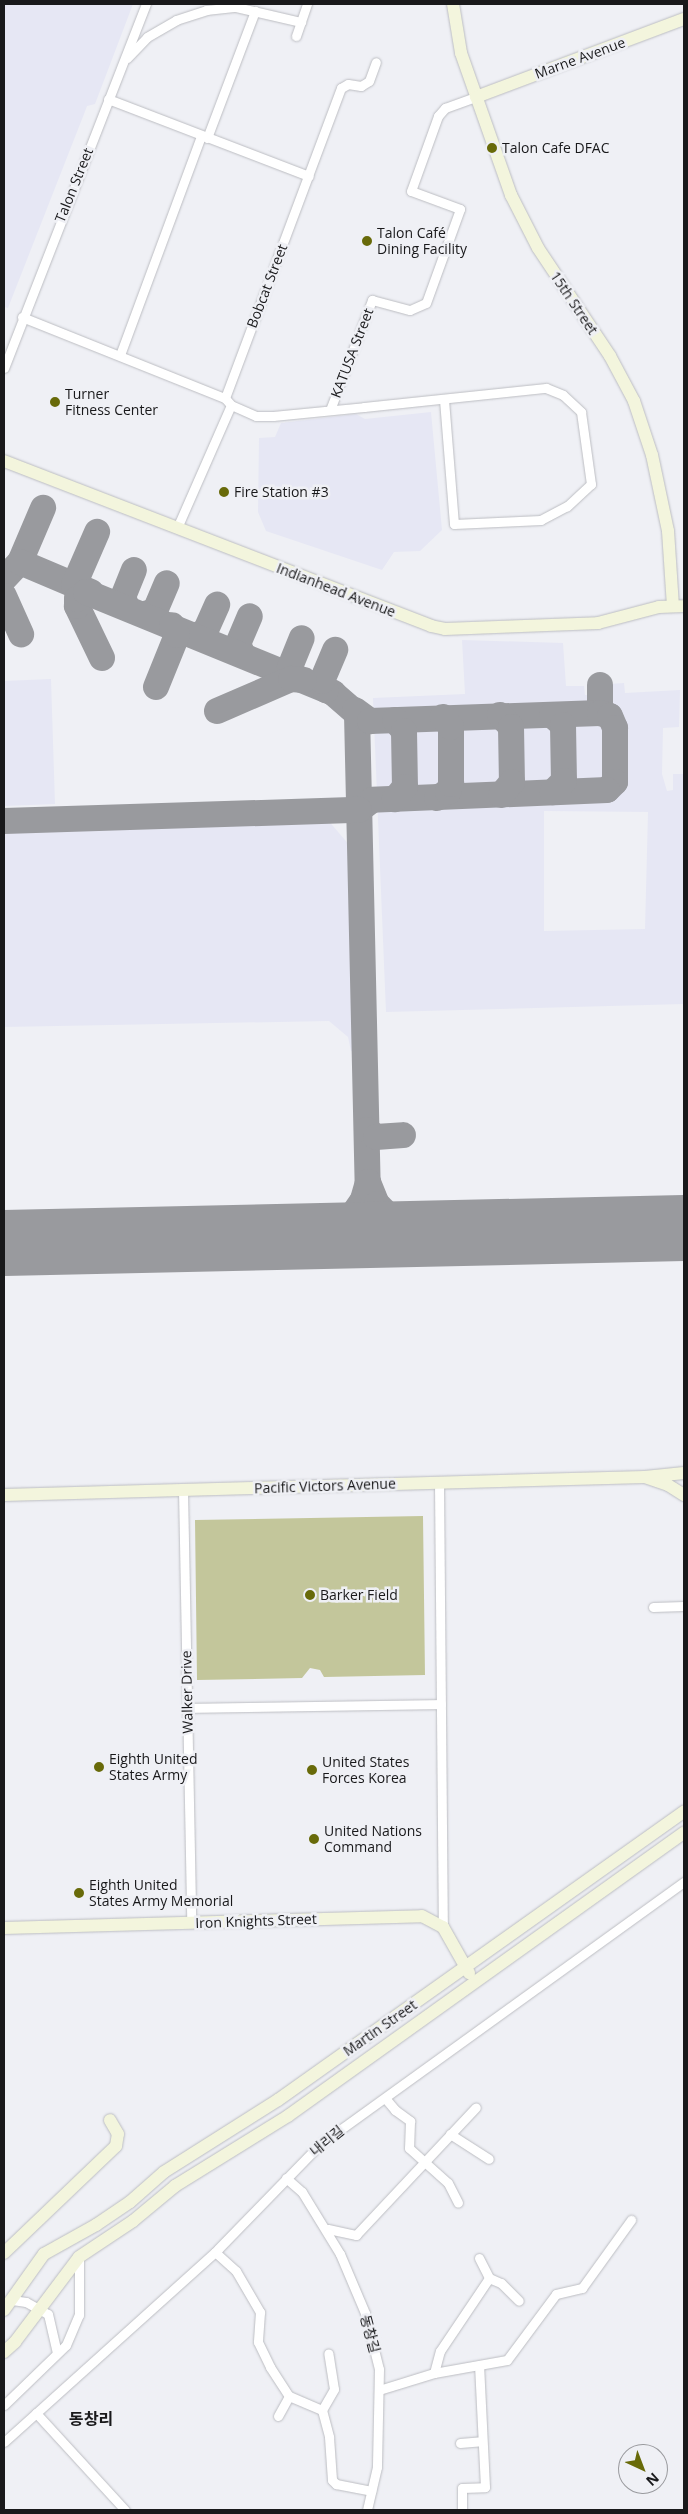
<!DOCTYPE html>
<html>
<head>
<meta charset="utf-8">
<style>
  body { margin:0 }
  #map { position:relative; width:688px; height:2514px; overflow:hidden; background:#eff0f5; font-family:"Open Sans","Noto Sans KR",sans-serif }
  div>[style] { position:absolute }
  .built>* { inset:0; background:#e6e7f4 }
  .green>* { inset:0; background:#c3c69b }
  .taxiway>* { height:26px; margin:-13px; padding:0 13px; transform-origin:13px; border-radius:13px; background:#999a9e }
  .runway>* { height:66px; margin:-33px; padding:0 33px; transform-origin:33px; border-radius:33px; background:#999a9e }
  .roads { filter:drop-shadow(0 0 1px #bcbdc2) drop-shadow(0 0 1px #bcbdc2) }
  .street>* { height:9px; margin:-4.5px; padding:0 4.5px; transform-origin:4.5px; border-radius:4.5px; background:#fff }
  .secondary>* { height:12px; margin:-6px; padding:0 6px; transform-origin:6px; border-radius:6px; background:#f3f5dd }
  .dots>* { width:14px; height:14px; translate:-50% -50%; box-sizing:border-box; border:2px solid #eff0f5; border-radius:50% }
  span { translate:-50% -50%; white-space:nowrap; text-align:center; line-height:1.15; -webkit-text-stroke:5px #eff0f5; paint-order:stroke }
  .street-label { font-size:14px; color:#19191b }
  .poi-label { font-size:14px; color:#19191b }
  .left { translate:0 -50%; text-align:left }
  .quarter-label { font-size:16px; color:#19191b; font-weight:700 }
  .frame { position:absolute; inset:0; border:5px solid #19191b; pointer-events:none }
  .north { position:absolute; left:618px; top:2444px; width:50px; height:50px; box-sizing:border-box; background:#eff0f5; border:1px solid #999a9e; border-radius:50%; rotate:137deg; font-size:14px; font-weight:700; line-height:20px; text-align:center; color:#19191b }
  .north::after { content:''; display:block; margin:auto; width:18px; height:22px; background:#686a09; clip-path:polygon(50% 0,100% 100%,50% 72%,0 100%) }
</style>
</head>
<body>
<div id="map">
  <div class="built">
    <div style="clip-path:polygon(4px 4px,133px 4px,95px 104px,87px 106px,84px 114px,8px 308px,4px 307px)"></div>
    <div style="clip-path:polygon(431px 412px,442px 530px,420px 551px,394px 552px,382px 570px,266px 531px,258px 512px,259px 438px,275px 437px,281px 423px,356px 414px,365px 419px)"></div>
    <div style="clip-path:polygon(evenodd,462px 640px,563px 643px,566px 686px,584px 686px,585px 695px,593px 695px,593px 685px,624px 683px,625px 693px,680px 690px,679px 727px,663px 728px,662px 774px,667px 791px,673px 790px,673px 774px,684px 774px,684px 1004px,386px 1012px,373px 698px,465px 694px,462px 640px,544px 811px,648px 812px,645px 929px,544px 931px,544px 811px)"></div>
    <div style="clip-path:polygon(51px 679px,55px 804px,4px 806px,4px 681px)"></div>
    <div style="clip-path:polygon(327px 819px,357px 854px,362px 1051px,351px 1051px,348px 1037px,329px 1021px,4px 1027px,4px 828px)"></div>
  </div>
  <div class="green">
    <div style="clip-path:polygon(423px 1516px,425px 1675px,324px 1677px,320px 1670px,310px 1668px,302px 1678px,197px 1680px,195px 1520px)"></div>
  </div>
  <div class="taxiway">
    <div style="left:20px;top:562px;width:59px;rotate:-66.9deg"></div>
    <div style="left:4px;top:579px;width:23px;rotate:-47deg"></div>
    <div style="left:20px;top:562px;width:77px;rotate:22.9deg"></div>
    <div style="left:74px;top:585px;width:58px;rotate:-66.5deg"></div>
    <div style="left:4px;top:596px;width:42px;rotate:65.9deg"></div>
    <div style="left:127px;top:607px;width:11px;rotate:-112deg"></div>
    <div style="left:123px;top:597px;width:29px;rotate:-68deg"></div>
    <div style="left:145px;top:614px;width:10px;rotate:-17deg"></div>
    <div style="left:155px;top:611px;width:30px;rotate:-67deg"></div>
    <div style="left:197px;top:635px;width:9px;rotate:-21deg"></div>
    <div style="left:205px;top:632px;width:30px;rotate:-66deg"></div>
    <div style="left:242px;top:653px;width:10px;rotate:-114deg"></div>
    <div style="left:238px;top:644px;width:30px;rotate:-67deg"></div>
    <div style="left:102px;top:658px;width:58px;rotate:-115.7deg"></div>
    <div style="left:77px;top:606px;width:7px;rotate:-90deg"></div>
    <div style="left:77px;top:599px;width:11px;rotate:-38deg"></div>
    <div style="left:86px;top:592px;width:267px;rotate:22.2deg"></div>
    <div style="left:333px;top:693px;width:32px;rotate:41deg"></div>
    <div style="left:357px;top:714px;width:468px;rotate:88.7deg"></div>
    <div style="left:368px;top:1182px;width:19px;rotate:106deg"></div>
    <div style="left:363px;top:1200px;width:21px;rotate:125deg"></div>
    <div style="left:351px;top:1217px;width:24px;rotate:147deg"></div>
    <div style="left:331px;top:1230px;width:23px;rotate:165deg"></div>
    <div style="left:294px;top:675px;width:9px;rotate:-117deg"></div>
    <div style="left:290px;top:667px;width:31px;rotate:-68deg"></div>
    <div style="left:600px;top:685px;width:28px;rotate:90deg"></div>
    <div style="left:156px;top:687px;width:56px;rotate:-68deg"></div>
    <div style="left:177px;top:635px;width:11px;rotate:-117deg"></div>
    <div style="left:326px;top:690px;width:10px;rotate:-114deg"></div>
    <div style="left:322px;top:681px;width:34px;rotate:-67deg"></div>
    <div style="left:355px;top:710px;width:19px;rotate:36deg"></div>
    <div style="left:370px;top:721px;width:230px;rotate:-2deg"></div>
    <div style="left:600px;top:713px;width:10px;rotate:17deg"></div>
    <div style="left:610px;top:716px;width:13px;rotate:67deg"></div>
    <div style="left:615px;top:728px;width:54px;rotate:90deg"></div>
    <div style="left:615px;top:782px;width:11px;rotate:135deg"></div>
    <div style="left:607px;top:790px;width:235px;rotate:177.6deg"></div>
    <div style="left:372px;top:800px;width:16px;rotate:142deg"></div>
    <div style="left:217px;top:711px;width:81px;rotate:-23.4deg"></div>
    <div style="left:291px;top:679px;width:13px;rotate:4deg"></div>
    <div style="left:500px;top:715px;width:16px;rotate:47deg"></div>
    <div style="left:511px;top:727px;width:55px;rotate:89deg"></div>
    <div style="left:512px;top:782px;width:17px;rotate:130deg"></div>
    <div style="left:552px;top:715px;width:15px;rotate:42deg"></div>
    <div style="left:563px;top:725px;width:56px;rotate:89deg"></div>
    <div style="left:564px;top:781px;width:16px;rotate:135deg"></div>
    <div style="left:395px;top:720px;width:14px;rotate:51deg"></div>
    <div style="left:404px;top:731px;width:56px;rotate:89deg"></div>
    <div style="left:405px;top:787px;width:16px;rotate:130deg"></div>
    <div style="left:437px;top:798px;width:13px;rotate:-29deg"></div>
    <div style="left:448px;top:792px;width:9px;rotate:-69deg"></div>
    <div style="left:451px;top:784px;width:57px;rotate:-90deg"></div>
    <div style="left:451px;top:727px;width:13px;rotate:-129deg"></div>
    <div style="left:4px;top:821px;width:355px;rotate:-1.8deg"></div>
    <div style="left:367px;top:1130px;width:11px;rotate:38deg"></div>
    <div style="left:376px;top:1137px;width:27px;rotate:-4deg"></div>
    <div style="left:368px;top:1182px;width:24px;rotate:68deg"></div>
    <div style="left:377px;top:1204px;width:21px;rotate:45deg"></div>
    <div style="left:392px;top:1219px;width:40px;rotate:21deg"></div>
  </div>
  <div class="runway">
    <div style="left:4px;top:1243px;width:680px;rotate:-1.26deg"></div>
  </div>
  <div class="roads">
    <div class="street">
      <div style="left:296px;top:36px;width:34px;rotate:-71deg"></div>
      <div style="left:127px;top:58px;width:29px;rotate:-46deg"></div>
      <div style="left:147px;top:37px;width:34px;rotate:-30deg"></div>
      <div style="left:176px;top:20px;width:32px;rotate:-18deg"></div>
      <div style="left:206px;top:10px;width:30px;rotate:-6deg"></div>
      <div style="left:236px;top:7px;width:67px;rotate:13deg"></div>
      <div style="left:108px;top:99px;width:215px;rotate:21deg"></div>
      <div style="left:207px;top:138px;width:136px;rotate:-69.3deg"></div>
      <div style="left:22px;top:317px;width:219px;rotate:21.8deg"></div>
      <div style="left:120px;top:355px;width:233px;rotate:-69.7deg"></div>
      <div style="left:4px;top:368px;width:391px;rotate:-68.7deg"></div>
      <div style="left:231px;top:405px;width:27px;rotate:24deg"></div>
      <div style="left:256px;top:416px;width:17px"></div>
      <div style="left:273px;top:416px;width:91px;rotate:-5.6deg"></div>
      <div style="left:364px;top:407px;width:183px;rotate:-6deg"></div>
      <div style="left:546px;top:388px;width:18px;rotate:22deg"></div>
      <div style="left:563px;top:395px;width:25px;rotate:43deg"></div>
      <div style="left:581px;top:412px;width:73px;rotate:82.1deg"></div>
      <div style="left:591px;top:484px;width:33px;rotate:137deg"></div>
      <div style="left:567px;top:506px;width:30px;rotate:152deg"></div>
      <div style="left:541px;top:520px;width:87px;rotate:177.4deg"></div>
      <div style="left:454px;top:524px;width:125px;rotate:-94.6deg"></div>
      <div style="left:330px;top:410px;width:118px;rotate:-69.1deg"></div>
      <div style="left:372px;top:300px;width:39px;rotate:15deg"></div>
      <div style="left:410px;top:310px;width:17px;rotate:-24deg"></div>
      <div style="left:426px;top:303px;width:100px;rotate:-70.1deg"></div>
      <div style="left:460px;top:209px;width:52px;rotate:-159.8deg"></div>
      <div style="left:411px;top:191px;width:80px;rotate:-70.2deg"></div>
      <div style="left:438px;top:116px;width:11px;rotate:-49deg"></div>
      <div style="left:445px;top:108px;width:33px;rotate:-20deg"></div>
      <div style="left:177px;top:528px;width:134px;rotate:-66.3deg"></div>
      <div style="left:231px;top:405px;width:9px;rotate:-131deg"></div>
      <div style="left:225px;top:398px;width:331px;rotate:-69.5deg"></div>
      <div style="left:341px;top:88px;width:8px;rotate:-30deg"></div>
      <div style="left:348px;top:84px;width:13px;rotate:9deg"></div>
      <div style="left:361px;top:86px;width:9px;rotate:-32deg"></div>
      <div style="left:369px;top:81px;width:20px;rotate:-70deg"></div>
      <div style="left:439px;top:1483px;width:444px;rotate:89.5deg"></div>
      <div style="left:183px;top:1490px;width:433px;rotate:88.9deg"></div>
      <div style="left:653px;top:1607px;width:31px;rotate:-2deg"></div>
      <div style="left:187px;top:1708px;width:254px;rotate:-0.9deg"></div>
      <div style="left:385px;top:2098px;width:16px;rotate:50deg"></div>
      <div style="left:395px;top:2110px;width:19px;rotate:36deg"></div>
      <div style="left:410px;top:2121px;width:27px;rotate:92deg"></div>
      <div style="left:409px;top:2148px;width:52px;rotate:41.9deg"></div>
      <div style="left:448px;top:2183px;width:22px;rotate:63deg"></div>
      <div style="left:450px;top:2134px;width:46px;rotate:32.7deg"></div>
      <div style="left:286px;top:2178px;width:21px;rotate:41deg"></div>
      <div style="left:302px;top:2192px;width:73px;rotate:58.5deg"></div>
      <div style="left:340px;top:2254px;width:64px;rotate:67deg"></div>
      <div style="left:365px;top:2313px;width:58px;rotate:76deg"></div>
      <div style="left:379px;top:2369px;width:98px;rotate:91.2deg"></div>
      <div style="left:377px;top:2467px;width:44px;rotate:103.1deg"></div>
      <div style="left:328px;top:2229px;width:29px;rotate:12deg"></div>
      <div style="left:356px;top:2235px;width:175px;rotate:-46.8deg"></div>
      <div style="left:215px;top:2252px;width:28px;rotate:42deg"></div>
      <div style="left:236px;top:2271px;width:48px;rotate:59.7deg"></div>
      <div style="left:260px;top:2312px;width:30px;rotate:94deg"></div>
      <div style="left:258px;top:2342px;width:28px;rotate:64deg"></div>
      <div style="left:270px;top:2367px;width:35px;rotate:57deg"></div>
      <div style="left:289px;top:2396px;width:36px;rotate:23deg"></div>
      <div style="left:322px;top:2410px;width:28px;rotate:75deg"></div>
      <div style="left:329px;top:2437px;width:43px;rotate:86deg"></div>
      <div style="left:332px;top:2480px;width:6px;rotate:45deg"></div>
      <div style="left:336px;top:2484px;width:36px;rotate:11deg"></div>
      <div style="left:479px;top:2258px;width:22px;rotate:63deg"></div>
      <div style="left:12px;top:2300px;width:14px;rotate:8deg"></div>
      <div style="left:26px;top:2302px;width:25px;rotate:29deg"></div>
      <div style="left:48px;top:2314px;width:40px;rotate:77deg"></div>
      <div style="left:434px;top:2373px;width:23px;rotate:-75deg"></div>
      <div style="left:440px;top:2351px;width:88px;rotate:-56.1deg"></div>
      <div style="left:489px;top:2278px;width:13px;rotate:23deg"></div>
      <div style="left:501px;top:2283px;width:25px;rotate:45deg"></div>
      <div style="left:379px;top:2390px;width:58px;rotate:-17.2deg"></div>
      <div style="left:434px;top:2373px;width:74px;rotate:-10.1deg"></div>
      <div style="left:507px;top:2360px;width:82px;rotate:-53.4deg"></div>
      <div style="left:556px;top:2294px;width:27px;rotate:-13deg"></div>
      <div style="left:582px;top:2288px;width:84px;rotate:-54.2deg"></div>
      <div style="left:4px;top:2405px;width:86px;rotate:-44.1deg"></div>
      <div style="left:66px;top:2345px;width:33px;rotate:-67deg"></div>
      <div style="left:79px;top:2315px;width:58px;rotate:-90deg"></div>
      <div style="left:322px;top:2410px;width:24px;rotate:-60deg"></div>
      <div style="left:334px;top:2389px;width:36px;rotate:-99deg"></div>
      <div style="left:36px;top:2413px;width:132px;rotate:47.5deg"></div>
      <div style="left:278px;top:2416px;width:23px;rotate:-61deg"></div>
      <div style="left:4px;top:2442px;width:288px;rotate:-42deg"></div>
      <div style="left:218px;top:2249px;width:145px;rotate:-45.8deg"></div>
      <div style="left:319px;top:2145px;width:450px;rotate:-35.8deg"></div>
      <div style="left:460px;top:2443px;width:21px;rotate:-5deg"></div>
      <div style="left:462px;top:2510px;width:22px;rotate:-90deg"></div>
      <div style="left:462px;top:2488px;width:23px;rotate:-2deg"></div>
      <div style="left:485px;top:2487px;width:122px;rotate:-92.8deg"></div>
    </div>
    <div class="secondary">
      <div style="left:453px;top:4px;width:50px;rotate:80.7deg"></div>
      <div style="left:461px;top:53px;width:151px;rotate:70.6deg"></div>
      <div style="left:511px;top:195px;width:59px;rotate:63deg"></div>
      <div style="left:538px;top:248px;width:130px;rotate:56.3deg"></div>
      <div style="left:610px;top:356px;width:51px;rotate:61.9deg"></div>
      <div style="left:634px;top:401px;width:57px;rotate:71.6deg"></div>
      <div style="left:652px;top:455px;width:78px;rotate:78.1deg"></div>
      <div style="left:668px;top:531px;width:75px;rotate:86.2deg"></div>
      <div style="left:476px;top:97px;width:222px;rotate:-20.6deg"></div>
      <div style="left:4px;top:461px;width:458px;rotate:21.1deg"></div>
      <div style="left:431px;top:626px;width:14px;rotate:12deg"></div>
      <div style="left:445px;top:629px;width:153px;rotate:-2.2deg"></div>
      <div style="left:598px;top:623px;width:63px;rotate:-14.7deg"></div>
      <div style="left:659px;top:607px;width:25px;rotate:-2deg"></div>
      <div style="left:645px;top:1477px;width:24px;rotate:19deg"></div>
      <div style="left:668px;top:1485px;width:19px;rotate:32deg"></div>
      <div style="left:4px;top:1495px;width:641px;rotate:-1.61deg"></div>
      <div style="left:645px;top:1477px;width:39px;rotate:-6deg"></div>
      <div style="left:4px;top:1928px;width:418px;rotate:-1.6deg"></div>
      <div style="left:422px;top:1916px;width:24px;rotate:28deg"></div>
      <div style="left:443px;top:1927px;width:53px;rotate:60.5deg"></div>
      <div style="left:4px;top:2253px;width:155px;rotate:-43.7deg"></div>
      <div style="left:116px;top:2146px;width:12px;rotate:-81deg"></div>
      <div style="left:118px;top:2134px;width:16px;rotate:-120deg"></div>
      <div style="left:4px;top:2310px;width:69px;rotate:-54.5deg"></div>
      <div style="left:44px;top:2254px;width:60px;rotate:-29.1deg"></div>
      <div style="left:96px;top:2225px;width:41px;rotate:-34.1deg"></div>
      <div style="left:130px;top:2202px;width:45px;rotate:-41.4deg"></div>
      <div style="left:164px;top:2172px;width:135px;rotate:-32.3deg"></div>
      <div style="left:278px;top:2100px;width:498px;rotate:-35.4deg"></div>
      <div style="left:4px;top:2352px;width:15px;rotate:-42deg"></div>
      <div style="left:15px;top:2342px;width:106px;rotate:-53deg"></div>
      <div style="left:79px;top:2257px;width:65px;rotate:-33.7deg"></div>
      <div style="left:133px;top:2221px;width:55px;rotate:-39.8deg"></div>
      <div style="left:175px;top:2186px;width:133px;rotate:-31.8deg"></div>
      <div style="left:288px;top:2116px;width:487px;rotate:-35.6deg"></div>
    </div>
  </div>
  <div class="dots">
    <div style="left:492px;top:148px;background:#686a09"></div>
    <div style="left:367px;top:241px;background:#686a09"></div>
    <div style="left:55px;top:402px;background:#686a09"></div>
    <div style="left:224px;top:492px;background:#686a09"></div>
    <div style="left:310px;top:1595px;background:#686a09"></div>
    <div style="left:99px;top:1767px;background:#686a09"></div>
    <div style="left:312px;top:1770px;background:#686a09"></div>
    <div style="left:314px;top:1839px;background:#686a09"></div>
    <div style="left:79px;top:1893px;background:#686a09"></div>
  </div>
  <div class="street-label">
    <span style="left:580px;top:58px;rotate:-20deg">Marne Avenue</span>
    <span style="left:74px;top:185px;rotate:-68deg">Talon Street</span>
    <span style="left:267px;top:286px;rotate:-69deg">Bobcat Street</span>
    <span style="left:574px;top:303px;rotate:56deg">15th Street</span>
    <span style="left:352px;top:353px;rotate:-69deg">KATUSA Street</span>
    <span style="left:336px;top:590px;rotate:21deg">Indianhead Avenue</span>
    <span style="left:325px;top:1486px;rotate:-2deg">Pacific Victors Avenue</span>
    <span style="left:187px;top:1692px;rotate:-91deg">Walker Drive</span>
    <span style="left:256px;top:1921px;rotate:-2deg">Iron Knights Street</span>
    <span style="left:380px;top:2028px;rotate:-35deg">Martin Street</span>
    <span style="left:327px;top:2141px;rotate:-39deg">내리길</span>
    <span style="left:370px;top:2334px;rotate:75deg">동창길</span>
  </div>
  <div class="poi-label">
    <span class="left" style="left:502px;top:148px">Talon Cafe DFAC</span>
    <span class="left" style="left:377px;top:241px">Talon Café<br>Dining Facility</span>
    <span class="left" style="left:65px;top:402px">Turner<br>Fitness Center</span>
    <span class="left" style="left:234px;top:492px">Fire Station #3</span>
    <span class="left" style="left:320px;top:1595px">Barker Field</span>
    <span class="left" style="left:109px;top:1767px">Eighth United<br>States Army</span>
    <span class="left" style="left:322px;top:1770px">United States<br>Forces Korea</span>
    <span class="left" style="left:324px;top:1839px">United Nations<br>Command</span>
    <span class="left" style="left:89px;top:1893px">Eighth United<br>States Army Memorial</span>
  </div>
  <div class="quarter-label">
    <span style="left:91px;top:2419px">동창리</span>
  </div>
  <div class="frame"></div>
  <div class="north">N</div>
</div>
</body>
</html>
